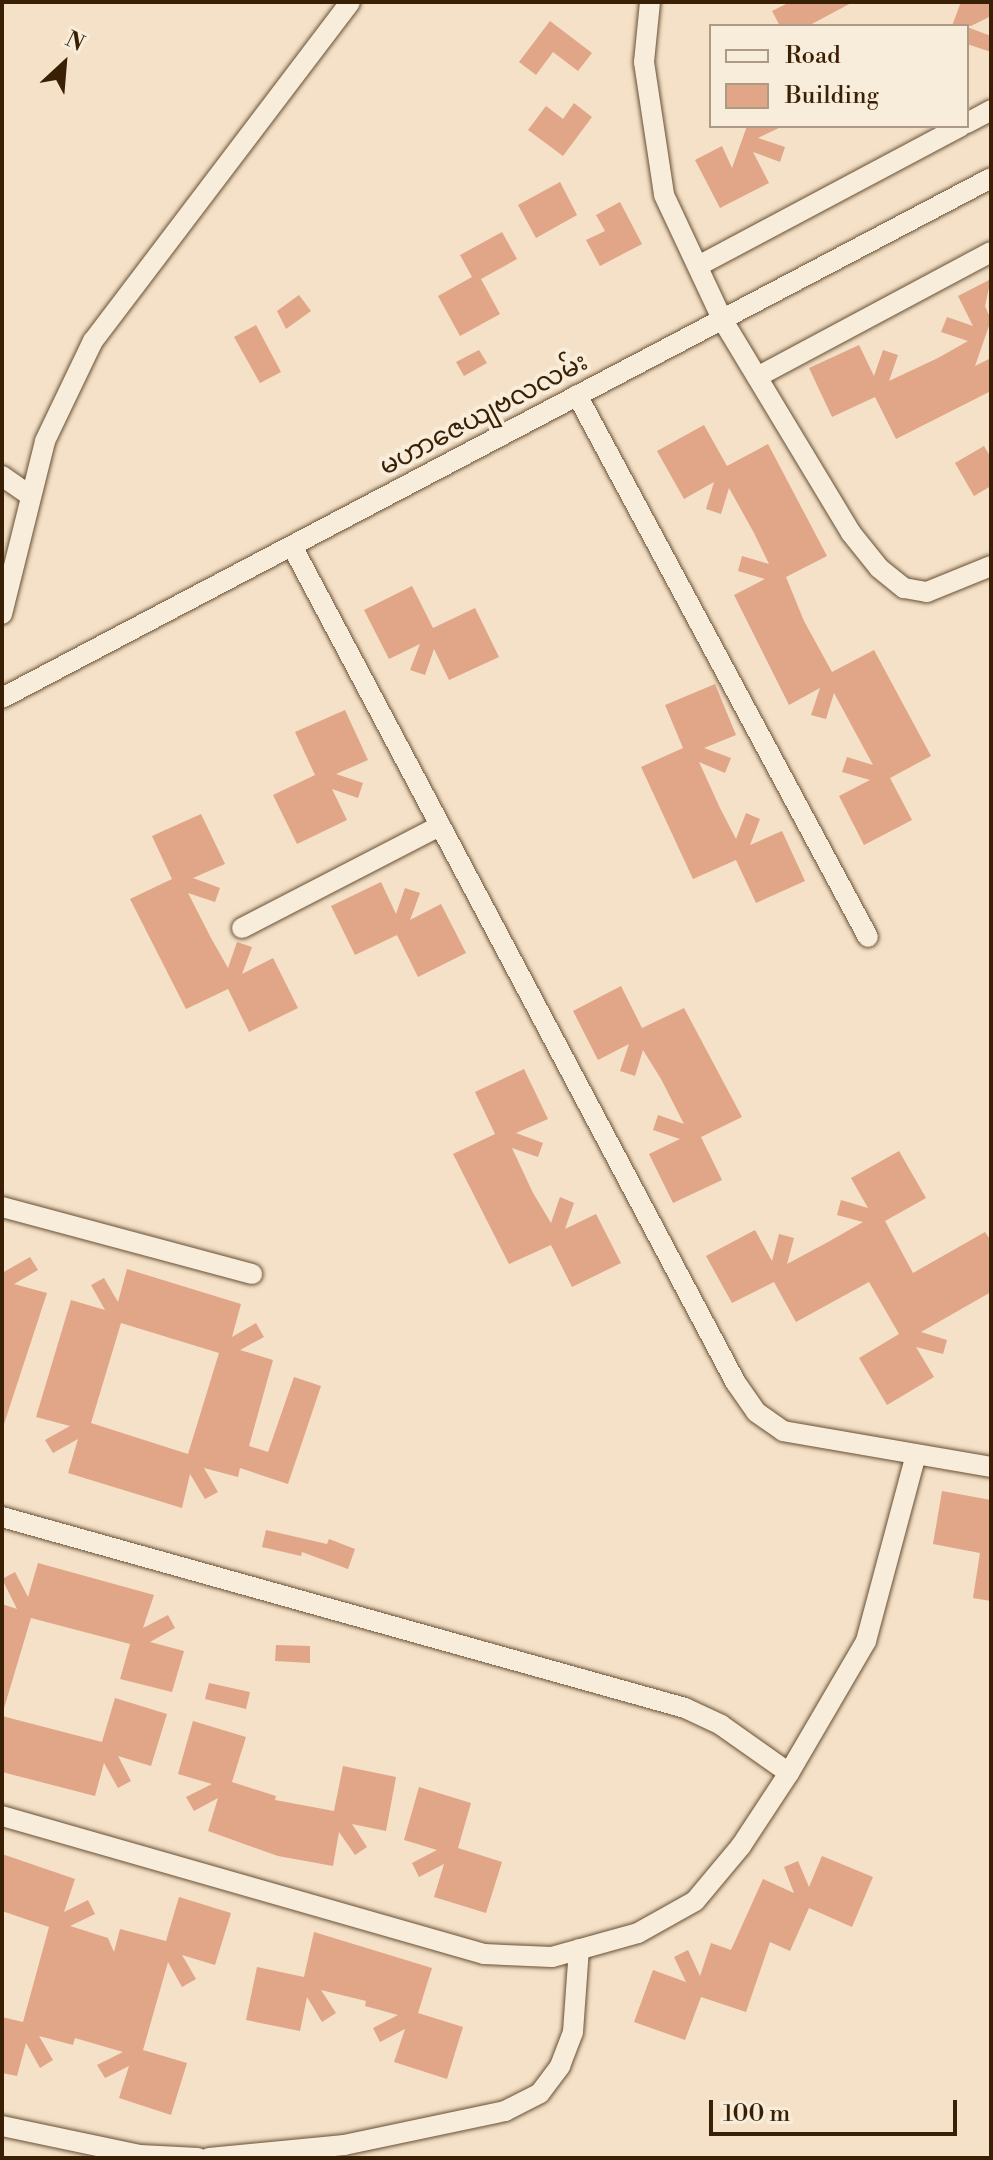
<!DOCTYPE html>
<html>
<head>
<meta charset="utf-8">
<style>
  body { margin:0 }
  #map { position:relative; width:993px; height:2160px; overflow:hidden; background:#f4e1c7; font-family:"Libre Bodoni","Noto Sans Myanmar",serif }
  div>[style] { position:absolute }
  .building>* { inset:0; background:#e1a588 }
  .roads { filter:drop-shadow(0 0 2px #685035) drop-shadow(0 0 2px #685035) }
  .street>* { height:20px; margin:-10px; padding:0 10px; transform-origin:10px; border-radius:10px; background:#f8ecdb }
  span { translate:-50% -50%; white-space:nowrap; text-align:center; line-height:1.15; -webkit-text-stroke:8px #f8ecdb; paint-order:stroke }
  .street-label { font-size:26px; color:#392004 }
  .frame { position:absolute; inset:0; border:4px solid #392004; pointer-events:none }
  .legend { position:absolute; left:709px; top:24px; width:260px; height:104px; box-sizing:border-box; background:#f8ecdb; border:2px solid #ac9a85; margin:0; padding:10px 14px; list-style:none; font-size:24px; color:#392004 }
  .legend li { display:flex; align-items:center; gap:16px; height:40px }
  .legend b { width:40px; border:2px solid #ac9a85 }
  .north { position:absolute; left:24px; top:24px; width:80px; height:80px; -webkit-text-stroke:6px #f8ecdb; paint-order:stroke; rotate:26deg; font-size:22px; font-weight:700; line-height:32px; text-align:center; color:#392004 }
  .north::after { content:''; display:block; margin:auto; width:28px; height:36px; background:#392004; clip-path:polygon(50% 0,100% 100%,50% 72%,0 100%) }
  .scale { position:absolute; left:709px; top:2100px; width:248px; height:36px; box-sizing:border-box; border:4px solid #392004; border-top:0; padding-left:10px; font-size:24px; line-height:28px; white-space:nowrap; color:#392004; -webkit-text-stroke:6px #f8ecdb; paint-order:stroke }
</style>
</head>
<body>
<div id="map">
  <div class="building">
    <div style="clip-path:polygon(790px 2px,853px 2px,808px 26px,780px 26px,772px 11px)"></div>
    <div style="clip-path:polygon(961px 2px,991px 2px,991px 16px,971px 26px,952px 26px)"></div>
    <div style="clip-path:polygon(550px 21px,592px 53px,578px 71px,553px 52px,536px 75px,519px 62px)"></div>
    <div style="clip-path:polygon(967px 27px,991px 36px,991px 52px,967px 44px)"></div>
    <div style="clip-path:polygon(574px 103px,592px 117px,563px 156px,528px 130px,546px 106px,563px 119px)"></div>
    <div style="clip-path:polygon(747px 126px,783px 126px,758px 138px,785px 147px,780px 162px,753px 152px,769px 183px,720px 208px,695px 160px,722px 146px,732px 168px)"></div>
    <div style="clip-path:polygon(560px 182px,577px 215px,536px 238px,518px 205px)"></div>
    <div style="clip-path:polygon(620px 202px,642px 244px,600px 266px,586px 240px,605px 231px,596px 215px)"></div>
    <div style="clip-path:polygon(502px 232px,517px 259px,481px 279px,500px 314px,460px 336px,438px 296px,472px 277px,460px 255px)"></div>
    <div style="clip-path:polygon(991px 279px,985px 306px,991px 320px,975px 366px,991px 358px,991px 391px,896px 439px,875px 397px,832px 417px,809px 368px,859px 345px,874px 376px,883px 350px,898px 355px,889px 381px,938px 358px,968px 341px,941px 332px,947px 317px,973px 326px,958px 296px)"></div>
    <div style="clip-path:polygon(299px 295px,311px 311px,286px 329px,277px 311px)"></div>
    <div style="clip-path:polygon(256px 325px,281px 372px,260px 383px,234px 337px)"></div>
    <div style="clip-path:polygon(479px 350px,487px 363px,464px 376px,456px 362px)"></div>
    <div style="clip-path:polygon(704px 425px,727px 466px,768px 444px,827px 556px,786px 577px,804px 621px,832px 672px,874px 650px,931px 756px,890px 778px,912px 820px,864px 845px,839px 796px,870px 780px,842px 772px,847px 757px,873px 765px,834px 693px,826px 719px,811px 715px,820px 688px,789px 705px,734px 595px,765px 579px,738px 571px,742px 556px,769px 564px,754px 533px,729px 488px,721px 514px,706px 509px,714px 482px,684px 499px,657px 451px)"></div>
    <div style="clip-path:polygon(984px 446px,991px 458px,991px 486px,974px 496px,955px 463px)"></div>
    <div style="clip-path:polygon(412px 586px,433px 628px,475px 608px,499px 657px,449px 680px,434px 649px,425px 675px,410px 670px,420px 644px,389px 659px,364px 610px)"></div>
    <div style="clip-path:polygon(715px 684px,736px 735px,704px 748px,731px 758px,725px 773px,699px 762px,720px 808px,736px 839px,746px 813px,760px 819px,750px 845px,782px 831px,805px 881px,756px 903px,736px 860px,693px 879px,641px 767px,683px 748px,665px 705px)"></div>
    <div style="clip-path:polygon(345px 710px,368px 760px,336px 774px,363px 783px,358px 798px,332px 789px,347px 820px,297px 844px,273px 795px,315px 775px,295px 732px)"></div>
    <div style="clip-path:polygon(201px 814px,225px 864px,193px 878px,220px 888px,215px 902px,188px 893px,211px 938px,228px 968px,237px 942px,252px 947px,242px 974px,273px 958px,298px 1008px,249px 1032px,228px 989px,186px 1009px,130px 899px,172px 879px,152px 836px)"></div>
    <div style="clip-path:polygon(381px 882px,396px 914px,405px 888px,420px 893px,410px 920px,441px 904px,466px 953px,418px 977px,397px 935px,355px 955px,331px 906px)"></div>
    <div style="clip-path:polygon(621px 986px,642px 1028px,684px 1008px,742px 1117px,701px 1137px,722px 1180px,673px 1203px,649px 1154px,680px 1139px,653px 1130px,658px 1115px,684px 1124px,661px 1079px,643px 1050px,635px 1076px,620px 1071px,629px 1044px,598px 1060px,573px 1011px)"></div>
    <div style="clip-path:polygon(524px 1069px,548px 1119px,516px 1133px,543px 1143px,538px 1157px,512px 1148px,533px 1193px,551px 1223px,560px 1197px,574px 1203px,565px 1229px,596px 1214px,621px 1263px,572px 1287px,551px 1245px,509px 1264px,453px 1154px,495px 1134px,475px 1092px)"></div>
    <div style="clip-path:polygon(899px 1151px,926px 1198px,885px 1221px,913px 1273px,985px 1232px,991px 1241px,991px 1292px,921px 1332px,947px 1340px,943px 1354px,916px 1347px,934px 1377px,887px 1405px,859px 1358px,899px 1334px,869px 1282px,796px 1322px,774px 1282px,732px 1303px,706px 1256px,755px 1230px,772px 1261px,779px 1234px,794px 1238px,787px 1264px,828px 1242px,863px 1222px,837px 1215px,841px 1200px,868px 1208px,851px 1178px)"></div>
    <div style="clip-path:polygon(30px 1257px,38px 1270px,14px 1284px,47px 1293px,2px 1430px,2px 1273px)"></div>
    <div style="clip-path:polygon(evenodd,127px 1269px,241px 1304px,232px 1337px,256px 1323px,264px 1337px,240px 1350px,273px 1360px,249px 1446px,268px 1452px,294px 1377px,321px 1386px,288px 1484px,240px 1468px,238px 1477px,204px 1468px,218px 1492px,205px 1499px,190px 1474px,182px 1508px,68px 1473px,78px 1439px,53px 1453px,45px 1440px,70px 1426px,36px 1417px,71px 1300px,105px 1310px,91px 1285px,104px 1278px,118px 1302px,127px 1269px,121px 1323px,219px 1353px,188px 1454px,91px 1423px,121px 1323px)"></div>
    <div style="clip-path:polygon(942px 1491px,991px 1500px,991px 1601px,973px 1598px,980px 1553px,933px 1544px)"></div>
    <div style="clip-path:polygon(266px 1530px,327px 1544px,329px 1539px,355px 1549px,348px 1569px,302px 1552px,301px 1556px,262px 1547px)"></div>
    <div style="clip-path:polygon(38px 1563px,154px 1595px,143px 1628px,168px 1615px,175px 1628px,150px 1642px,184px 1651px,172px 1692px,120px 1679px,130px 1644px,31px 1618px,2px 1715px,2px 1604px,17px 1609px,2px 1579px,15px 1572px,28px 1597px)"></div>
    <div style="clip-path:polygon(276px 1645px,310px 1646px,310px 1663px,275px 1661px)"></div>
    <div style="clip-path:polygon(209px 1683px,250px 1692px,246px 1709px,205px 1699px)"></div>
    <div style="clip-path:polygon(115px 1698px,167px 1714px,151px 1766px,118px 1756px,131px 1781px,118px 1788px,104px 1763px,95px 1796px,2px 1772px,2px 1716px,102px 1742px)"></div>
    <div style="clip-path:polygon(193px 1721px,246px 1737px,232px 1782px,276px 1796px,275px 1800px,334px 1811px,343px 1766px,396px 1777px,386px 1831px,352px 1824px,367px 1847px,355px 1855px,339px 1832px,333px 1866px,278px 1856px,208px 1831px,218px 1798px,194px 1811px,186px 1797px,212px 1784px,178px 1774px)"></div>
    <div style="clip-path:polygon(419px 1787px,471px 1803px,458px 1848px,502px 1862px,486px 1913px,434px 1897px,444px 1864px,419px 1877px,412px 1863px,437px 1850px,404px 1840px)"></div>
    <div style="clip-path:polygon(2px 1854px,75px 1879px,64px 1912px,88px 1900px,95px 1914px,70px 1926px,108px 1938px,114px 1952px,120px 1929px,166px 1941px,179px 1897px,231px 1913px,215px 1965px,182px 1955px,196px 1979px,182px 1987px,168px 1962px,143px 2050px,187px 2063px,171px 2115px,119px 2098px,129px 2066px,105px 2078px,97px 2065px,123px 2052px,75px 2038px,73px 2045px,39px 2036px,53px 2060px,40px 2068px,26px 2043px,17px 2076px,2px 2073px,2px 2017px,23px 2022px,49px 1927px,2px 1911px)"></div>
    <div style="clip-path:polygon(822px 1856px,873px 1877px,852px 1927px,809px 1908px,790px 1951px,770px 1942px,746px 2012px,701px 1997px,685px 2040px,634px 2022px,653px 1970px,686px 1982px,674px 1957px,688px 1950px,700px 1976px,711px 1943px,731px 1950px,763px 1879px,794px 1893px,784px 1867px,798px 1861px,809px 1887px)"></div>
    <div style="clip-path:polygon(314px 1932px,432px 1968px,418px 2013px,463px 2027px,447px 2079px,394px 2062px,405px 2029px,380px 2042px,373px 2028px,398px 2015px,365px 2006px,366px 2001px,321px 1990px,336px 2013px,322px 2022px,307px 1997px,300px 2031px,246px 2020px,257px 1967px,304px 1977px)"></div>
  </div>
  <div class="roads">
    <div class="street">
      <div style="left:650px;top:2px;width:60px;rotate:95.7deg"></div>
      <div style="left:644px;top:62px;width:134px;rotate:81.4deg"></div>
      <div style="left:664px;top:195px;width:137px;rotate:64.9deg"></div>
      <div style="left:722px;top:319px;width:250px;rotate:58.9deg"></div>
      <div style="left:851px;top:533px;width:45px;rotate:51.3deg"></div>
      <div style="left:879px;top:568px;width:32px;rotate:39deg"></div>
      <div style="left:904px;top:588px;width:23px;rotate:10deg"></div>
      <div style="left:927px;top:592px;width:69px;rotate:-22.1deg"></div>
      <div style="left:967px;top:123px;width:27px;rotate:-28deg"></div>
      <div style="left:698px;top:266px;width:298px;rotate:-28deg"></div>
      <div style="left:757px;top:377px;width:265px;rotate:-28.1deg"></div>
      <div style="left:577px;top:395px;width:615px;rotate:61.77deg"></div>
      <div style="left:2px;top:476px;width:33px;rotate:35deg"></div>
      <div style="left:292px;top:546px;width:947px;rotate:62.06deg"></div>
      <div style="left:736px;top:1383px;width:35px;rotate:55deg"></div>
      <div style="left:756px;top:1412px;width:33px;rotate:35deg"></div>
      <div style="left:783px;top:1431px;width:211px;rotate:9.8deg"></div>
      <div style="left:2px;top:614px;width:178px;rotate:-76deg"></div>
      <div style="left:45px;top:441px;width:111px;rotate:-64.4deg"></div>
      <div style="left:93px;top:341px;width:425px;rotate:-52.8deg"></div>
      <div style="left:2px;top:698px;width:1117px;rotate:-27.73deg"></div>
      <div style="left:242px;top:928px;width:223px;rotate:-27.3deg"></div>
      <div style="left:2px;top:1207px;width:259px;rotate:15deg"></div>
      <div style="left:2px;top:1517px;width:709px;rotate:15.62deg"></div>
      <div style="left:685px;top:1708px;width:40px;rotate:25deg"></div>
      <div style="left:721px;top:1725px;width:83px;rotate:35.2deg"></div>
      <div style="left:2px;top:1816px;width:501px;rotate:15.98deg"></div>
      <div style="left:484px;top:1954px;width:68px;rotate:2.5deg"></div>
      <div style="left:552px;top:1957px;width:89px;rotate:-15.6deg"></div>
      <div style="left:638px;top:1933px;width:65px;rotate:-29.3deg"></div>
      <div style="left:695px;top:1901px;width:72px;rotate:-50.1deg"></div>
      <div style="left:741px;top:1846px;width:87px;rotate:-56.7deg"></div>
      <div style="left:789px;top:1773px;width:153px;rotate:-59.7deg"></div>
      <div style="left:866px;top:1641px;width:193px;rotate:-75deg"></div>
      <div style="left:2px;top:2126px;width:141px;rotate:11.9deg"></div>
      <div style="left:140px;top:2155px;width:58px;rotate:3deg"></div>
      <div style="left:209px;top:2158px;width:136px;rotate:-5.5deg"></div>
      <div style="left:344px;top:2145px;width:165px;rotate:-11.9deg"></div>
      <div style="left:505px;top:2111px;width:39px;rotate:-27deg"></div>
      <div style="left:540px;top:2093px;width:34px;rotate:-53deg"></div>
      <div style="left:560px;top:2066px;width:36px;rotate:-69deg"></div>
      <div style="left:573px;top:2032px;width:83px;rotate:-85.9deg"></div>
    </div>
  </div>
  <div class="street-label">
    <span style="left:484px;top:415px;rotate:-28deg">မဟာဇေယျဗလလမ်း</span>
  </div>
  <div class="frame"></div>
  <ul class="legend">
  <li><b style="height:10px;background:#f8ecdb"></b>Road</li>
  <li><b style="height:22px;background:#e1a588"></b>Building</li>
  </ul>
  <div class="north">N</div>
  <div class="scale">100 m</div>
</div>
</body>
</html>
